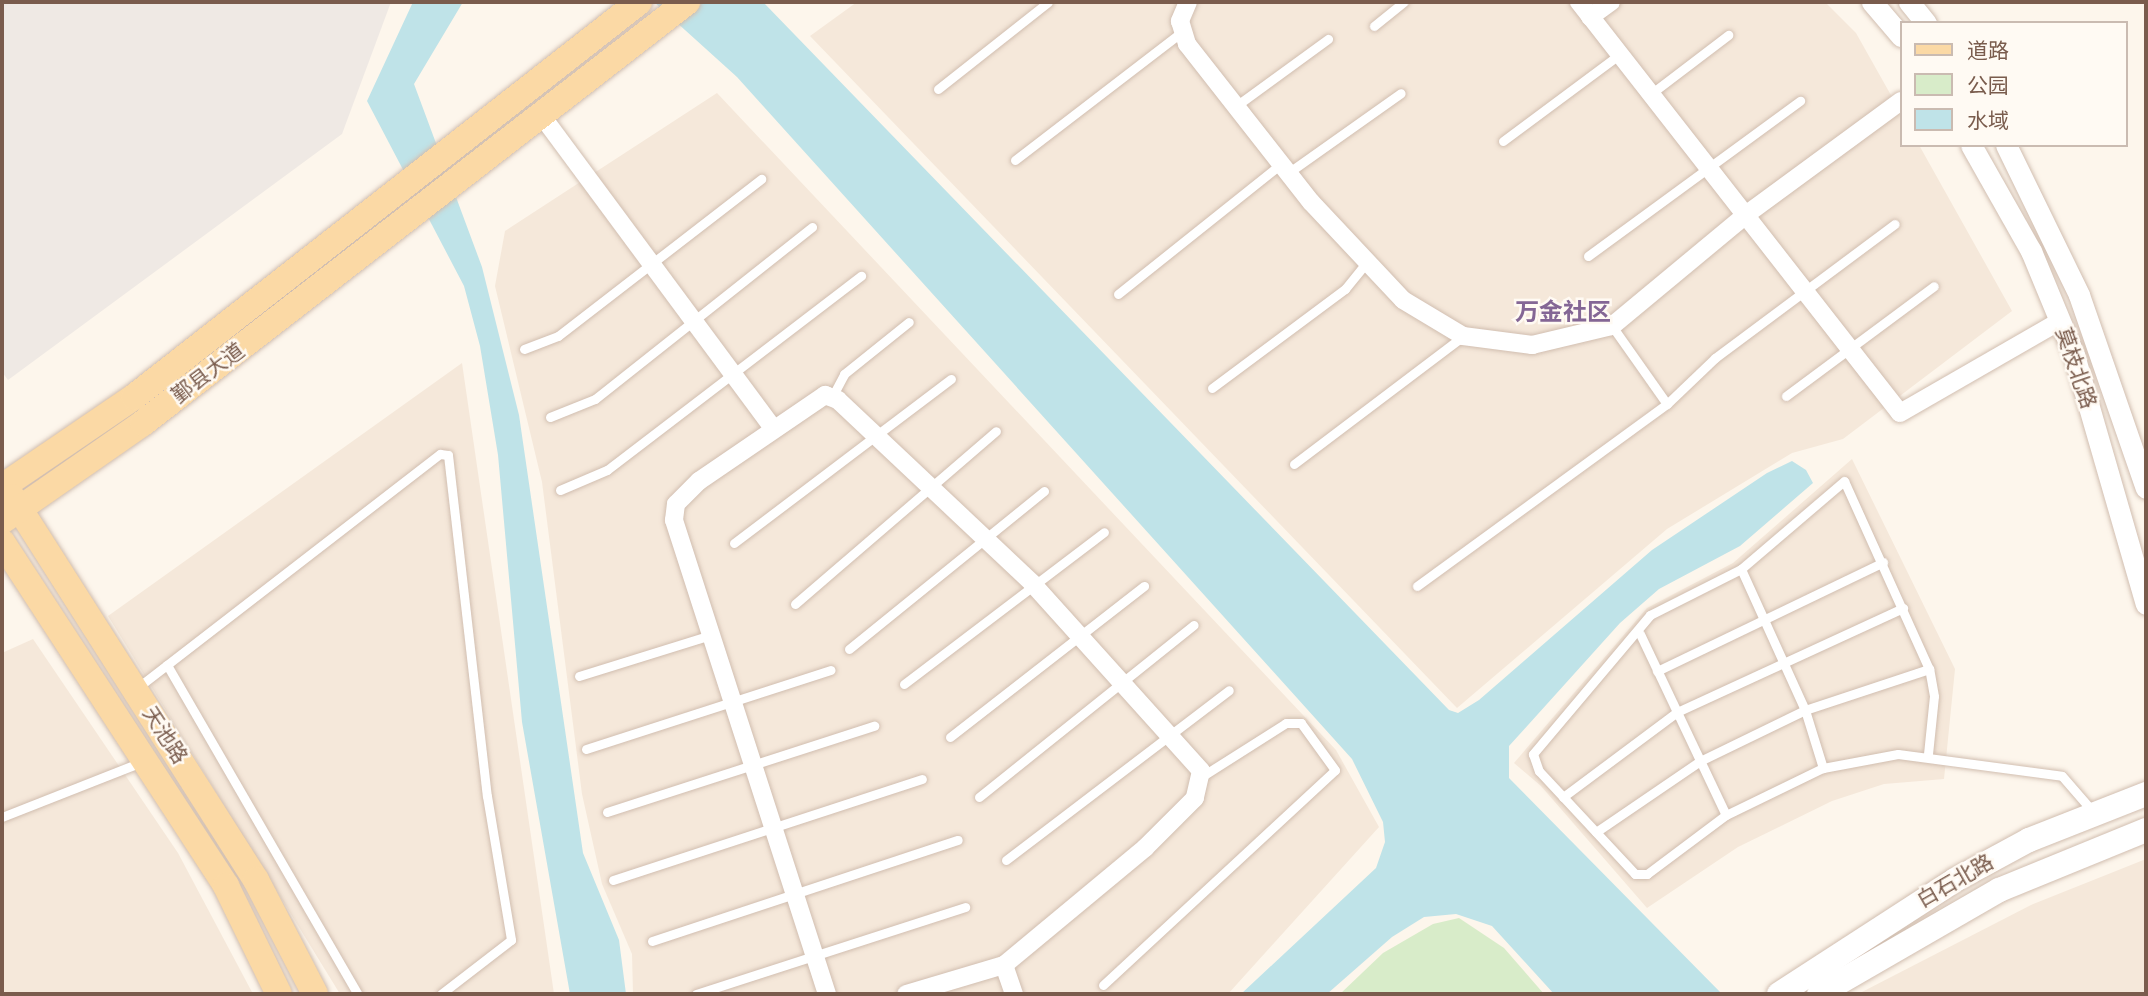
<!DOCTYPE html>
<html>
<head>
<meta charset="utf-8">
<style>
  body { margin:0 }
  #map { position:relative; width:2148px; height:996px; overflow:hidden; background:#fdf6ec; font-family:Jost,"Noto Sans SC",sans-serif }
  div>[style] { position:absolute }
  .residential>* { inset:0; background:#f5e8da }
  .industrial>* { inset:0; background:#efe9e4 }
  .green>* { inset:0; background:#d8ecc9 }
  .water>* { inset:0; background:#bfe3e8 }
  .roads { filter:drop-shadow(0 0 2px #d1beb0) drop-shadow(0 0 2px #d1beb0) }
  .service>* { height:9px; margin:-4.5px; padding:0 4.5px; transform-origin:4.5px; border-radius:4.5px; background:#fff }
  .minor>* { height:18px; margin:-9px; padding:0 9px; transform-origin:9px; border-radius:9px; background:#fff }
  .tertiary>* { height:21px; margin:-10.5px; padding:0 10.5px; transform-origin:10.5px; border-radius:10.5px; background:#fff }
  .secondary>* { height:24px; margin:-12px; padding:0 12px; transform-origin:12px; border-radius:12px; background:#fff }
  .primary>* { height:26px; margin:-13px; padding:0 13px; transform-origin:13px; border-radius:13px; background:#fbd9a5 }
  span { translate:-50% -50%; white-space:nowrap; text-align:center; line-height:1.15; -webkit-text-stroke:5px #fffaf3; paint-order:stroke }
  .street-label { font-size:21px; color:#7a5c4d }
  .quarter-label { font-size:24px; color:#846695; font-weight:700 }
  .frame { position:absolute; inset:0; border:4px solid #7a5c4d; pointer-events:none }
  .legend { position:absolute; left:1900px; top:21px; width:228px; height:126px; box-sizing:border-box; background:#fffaf3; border:2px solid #cabbb1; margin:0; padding:9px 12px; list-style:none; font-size:21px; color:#7a5c4d }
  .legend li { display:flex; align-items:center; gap:14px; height:35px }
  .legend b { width:35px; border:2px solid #cabbb1 }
</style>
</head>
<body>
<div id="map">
  <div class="residential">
    <div style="clip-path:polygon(857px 2px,1825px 2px,1856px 33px,1901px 113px,1901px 145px,1919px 145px,2012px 311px,1843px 439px,1792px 453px,1667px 529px,1457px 708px,810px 36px)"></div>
    <div style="clip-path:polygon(717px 93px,1336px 750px,1379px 827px,1228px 994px,633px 994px,632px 954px,602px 884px,582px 794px,542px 482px,495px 286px,505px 231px)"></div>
    <div style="clip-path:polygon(462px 363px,554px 994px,340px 994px,108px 616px)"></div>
    <div style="clip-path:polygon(1852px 459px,1955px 669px,1944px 779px,1884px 784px,1832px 801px,1738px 847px,1647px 908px,1541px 786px,1514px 763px,1647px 608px,1733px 563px)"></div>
    <div style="clip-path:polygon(33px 639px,178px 853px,253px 994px,2px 994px,2px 653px)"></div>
    <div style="clip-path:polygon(2146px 859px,2146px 994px,1858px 994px,2031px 905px)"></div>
  </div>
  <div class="industrial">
    <div style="clip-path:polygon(2px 2px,391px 2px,342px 134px,8px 380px,2px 372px)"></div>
  </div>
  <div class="green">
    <div style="clip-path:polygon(1459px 918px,1504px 948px,1544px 994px,1340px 994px,1383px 953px,1433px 924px)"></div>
  </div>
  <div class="water">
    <div style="clip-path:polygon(413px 2px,463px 2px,414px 84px,482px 267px,519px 415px,583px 853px,619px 940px,626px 994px,570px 994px,522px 722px,498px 455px,480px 346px,464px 286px,367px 101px)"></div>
    <div style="clip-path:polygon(654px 2px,763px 2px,1449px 710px,1458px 713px,1479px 700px,1652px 550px,1767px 473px,1792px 461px,1806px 470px,1813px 483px,1740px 546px,1659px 589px,1620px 623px,1509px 746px,1509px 778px,1722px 994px,1554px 994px,1492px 926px,1456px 914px,1424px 917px,1392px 937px,1327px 994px,1241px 994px,1376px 868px,1385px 842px,1383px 822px,1352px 759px,737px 77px)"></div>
  </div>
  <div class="roads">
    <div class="service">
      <div style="left:1374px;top:26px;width:38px;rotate:-39deg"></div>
      <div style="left:938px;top:89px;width:140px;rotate:-38.3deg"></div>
      <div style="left:1652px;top:93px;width:96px;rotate:-37.3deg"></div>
      <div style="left:1236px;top:106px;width:114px;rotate:-36.1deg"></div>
      <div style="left:1503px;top:141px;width:146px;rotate:-36.6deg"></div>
      <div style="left:1015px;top:160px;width:212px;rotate:-37.5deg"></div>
      <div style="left:1288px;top:173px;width:138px;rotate:-35.3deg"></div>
      <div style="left:1588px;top:256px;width:263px;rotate:-36.2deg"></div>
      <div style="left:1118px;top:294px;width:208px;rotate:-38.6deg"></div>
      <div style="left:1612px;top:326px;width:95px;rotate:54.8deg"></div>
      <div style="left:524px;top:349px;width:36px;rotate:-21deg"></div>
      <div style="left:558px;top:336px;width:257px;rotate:-37.7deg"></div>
      <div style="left:1212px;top:388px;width:166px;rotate:-36.7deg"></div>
      <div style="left:1345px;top:289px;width:33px;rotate:-51deg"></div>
      <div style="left:1786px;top:396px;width:184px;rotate:-36.6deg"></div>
      <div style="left:832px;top:397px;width:26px;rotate:-62deg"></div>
      <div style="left:844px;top:374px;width:83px;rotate:-38.7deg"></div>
      <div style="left:550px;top:417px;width:48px;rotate:-21.8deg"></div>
      <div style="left:595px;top:399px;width:277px;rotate:-38.4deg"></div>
      <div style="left:1294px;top:464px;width:212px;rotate:-37.1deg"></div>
      <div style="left:560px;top:490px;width:51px;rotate:-23.1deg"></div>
      <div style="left:607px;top:470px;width:320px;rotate:-37.4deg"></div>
      <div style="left:734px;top:543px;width:272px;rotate:-37.1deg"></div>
      <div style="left:1741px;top:569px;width:155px;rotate:65.6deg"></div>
      <div style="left:1805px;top:710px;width:61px;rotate:72.8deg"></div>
      <div style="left:1417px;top:586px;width:309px;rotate:-36.1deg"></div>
      <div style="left:1667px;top:404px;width:66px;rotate:-43.8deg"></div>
      <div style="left:1715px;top:358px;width:224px;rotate:-36.7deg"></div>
      <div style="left:795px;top:604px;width:265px;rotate:-40.7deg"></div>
      <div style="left:1640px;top:634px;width:200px;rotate:64.6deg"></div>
      <div style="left:849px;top:649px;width:251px;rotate:-39deg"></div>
      <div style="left:167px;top:665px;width:380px;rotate:59.9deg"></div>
      <div style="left:1657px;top:671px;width:251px;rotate:-25.7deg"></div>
      <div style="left:579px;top:676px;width:138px;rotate:-17.3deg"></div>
      <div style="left:904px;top:684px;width:251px;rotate:-37.2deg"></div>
      <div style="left:137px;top:688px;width:383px;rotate:-37.7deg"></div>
      <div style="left:440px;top:454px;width:8px;rotate:7deg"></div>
      <div style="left:448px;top:455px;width:343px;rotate:83.5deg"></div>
      <div style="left:487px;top:796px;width:146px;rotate:80.5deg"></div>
      <div style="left:511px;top:940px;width:88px;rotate:142.4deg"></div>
      <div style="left:950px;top:737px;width:246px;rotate:-37.9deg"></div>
      <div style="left:586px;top:749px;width:257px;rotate:-17.9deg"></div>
      <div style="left:1928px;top:754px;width:58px;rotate:-84.1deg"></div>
      <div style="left:1934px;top:696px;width:27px;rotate:-100deg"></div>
      <div style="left:1929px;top:669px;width:206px;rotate:-114.3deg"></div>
      <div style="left:1844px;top:481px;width:135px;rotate:139.5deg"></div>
      <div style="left:1741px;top:569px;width:102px;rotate:153.2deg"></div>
      <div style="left:1650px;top:615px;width:182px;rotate:130.1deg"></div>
      <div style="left:1533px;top:754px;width:18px;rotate:71deg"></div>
      <div style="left:1539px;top:771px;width:141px;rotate:47deg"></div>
      <div style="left:1635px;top:874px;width:12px"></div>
      <div style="left:1647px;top:874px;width:99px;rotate:-36.8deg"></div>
      <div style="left:1726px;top:815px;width:108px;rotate:-25.9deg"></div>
      <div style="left:1823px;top:768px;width:76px;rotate:-10.6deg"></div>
      <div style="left:1898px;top:754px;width:165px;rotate:7.6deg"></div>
      <div style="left:2062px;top:776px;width:49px;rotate:49.1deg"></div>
      <div style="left:979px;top:797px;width:275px;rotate:-38.7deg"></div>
      <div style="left:1563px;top:797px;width:142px;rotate:-36.7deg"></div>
      <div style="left:1677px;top:712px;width:249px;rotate:-24.7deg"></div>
      <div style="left:607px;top:812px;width:281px;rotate:-17.9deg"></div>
      <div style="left:2px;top:817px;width:153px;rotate:-21.5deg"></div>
      <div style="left:1596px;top:832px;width:126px;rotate:-34.3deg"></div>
      <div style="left:1700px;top:761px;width:117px;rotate:-25.9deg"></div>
      <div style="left:1805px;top:710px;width:131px;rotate:-18.3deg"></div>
      <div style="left:1006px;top:860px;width:280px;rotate:-37.3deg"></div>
      <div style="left:613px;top:880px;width:325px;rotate:-18.1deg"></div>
      <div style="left:652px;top:941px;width:322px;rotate:-18.3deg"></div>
      <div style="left:1103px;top:985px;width:316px;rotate:-42.8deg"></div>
      <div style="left:1335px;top:770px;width:58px;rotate:-125.9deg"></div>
      <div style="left:1301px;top:723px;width:15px;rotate:180deg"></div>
      <div style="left:1286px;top:723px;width:101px;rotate:147.6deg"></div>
      <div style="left:696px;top:994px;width:283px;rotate:-17.9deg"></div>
    </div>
    <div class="minor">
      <div style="left:1188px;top:2px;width:21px;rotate:113deg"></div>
      <div style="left:1180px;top:21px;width:24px;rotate:73deg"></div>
      <div style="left:1187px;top:44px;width:201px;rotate:51.9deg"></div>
      <div style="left:1311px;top:202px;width:134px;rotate:46.8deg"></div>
      <div style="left:1403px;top:300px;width:70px;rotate:31deg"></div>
      <div style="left:1463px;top:336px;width:70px;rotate:7.4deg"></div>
      <div style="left:1532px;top:345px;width:82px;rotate:-13.4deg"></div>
      <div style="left:1612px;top:326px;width:175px;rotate:-39.7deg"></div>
      <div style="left:1747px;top:214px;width:191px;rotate:-36.3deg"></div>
      <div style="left:1579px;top:2px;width:521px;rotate:52.01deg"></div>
      <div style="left:1900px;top:413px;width:185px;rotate:-29.9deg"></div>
      <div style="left:1590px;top:17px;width:26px;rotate:-36deg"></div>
      <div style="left:542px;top:116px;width:385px;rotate:53.5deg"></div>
      <div style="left:1004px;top:965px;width:31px;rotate:71deg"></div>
      <div style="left:827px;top:994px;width:498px;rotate:-107.9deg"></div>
      <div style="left:674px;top:520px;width:16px;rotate:-83deg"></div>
      <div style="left:676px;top:504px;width:33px;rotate:-45deg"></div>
      <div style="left:699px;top:481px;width:153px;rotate:-34.3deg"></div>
      <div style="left:825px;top:395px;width:14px;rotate:21deg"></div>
      <div style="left:838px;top:400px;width:267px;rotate:43.3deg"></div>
      <div style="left:1032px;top:583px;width:253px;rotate:48deg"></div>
      <div style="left:1201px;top:771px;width:28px;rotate:103deg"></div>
      <div style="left:1195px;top:798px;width:71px;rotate:135deg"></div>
      <div style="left:1145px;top:848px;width:183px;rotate:140.3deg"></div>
      <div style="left:1004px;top:965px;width:102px;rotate:163.5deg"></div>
    </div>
    <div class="tertiary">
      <div style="left:1872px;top:2px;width:45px;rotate:49.5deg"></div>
      <div style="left:1909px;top:2px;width:27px;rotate:51deg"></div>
      <div style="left:1971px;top:145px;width:122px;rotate:60.5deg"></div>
      <div style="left:2031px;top:251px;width:113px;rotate:67.5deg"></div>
      <div style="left:2074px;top:355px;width:259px;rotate:73.9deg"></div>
      <div style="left:2006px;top:145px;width:167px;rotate:64deg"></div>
      <div style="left:2079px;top:295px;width:204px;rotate:70.9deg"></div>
    </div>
    <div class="secondary">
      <div style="left:1779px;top:994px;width:210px;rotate:-32.9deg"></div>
      <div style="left:1955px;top:880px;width:84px;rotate:-28.4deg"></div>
      <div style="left:2029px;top:840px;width:126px;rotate:-21.5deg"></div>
      <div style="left:1819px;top:994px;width:208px;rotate:-30deg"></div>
      <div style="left:1999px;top:890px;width:159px;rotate:-22.2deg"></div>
    </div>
    <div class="primary">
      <div style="left:2px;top:487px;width:160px;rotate:-34.3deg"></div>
      <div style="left:134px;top:397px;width:641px;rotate:-38.03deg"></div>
      <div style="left:12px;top:497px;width:454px;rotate:57.5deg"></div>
      <div style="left:256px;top:880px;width:128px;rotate:62.6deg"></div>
      <div style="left:2px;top:521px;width:172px;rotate:-34.8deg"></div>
      <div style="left:143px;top:423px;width:688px;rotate:-37.74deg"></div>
      <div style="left:2px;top:542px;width:411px;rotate:56.9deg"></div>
      <div style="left:226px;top:886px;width:120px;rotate:63.9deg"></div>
    </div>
  </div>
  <div class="street-label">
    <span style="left:2076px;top:368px;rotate:71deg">莫枝北路</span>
    <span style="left:208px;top:373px;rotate:-37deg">鄞县大道</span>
    <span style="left:165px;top:735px;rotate:57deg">天池路</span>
    <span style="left:1955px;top:881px;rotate:-30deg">白石北路</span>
  </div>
  <div class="quarter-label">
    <span style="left:1563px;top:312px">万金社区</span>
  </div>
  <div class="frame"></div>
  <ul class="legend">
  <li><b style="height:9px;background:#fbd9a5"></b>道路</li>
  <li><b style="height:19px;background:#d8ecc9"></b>公园</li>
  <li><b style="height:19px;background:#bfe3e8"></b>水域</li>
  </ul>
</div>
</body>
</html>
